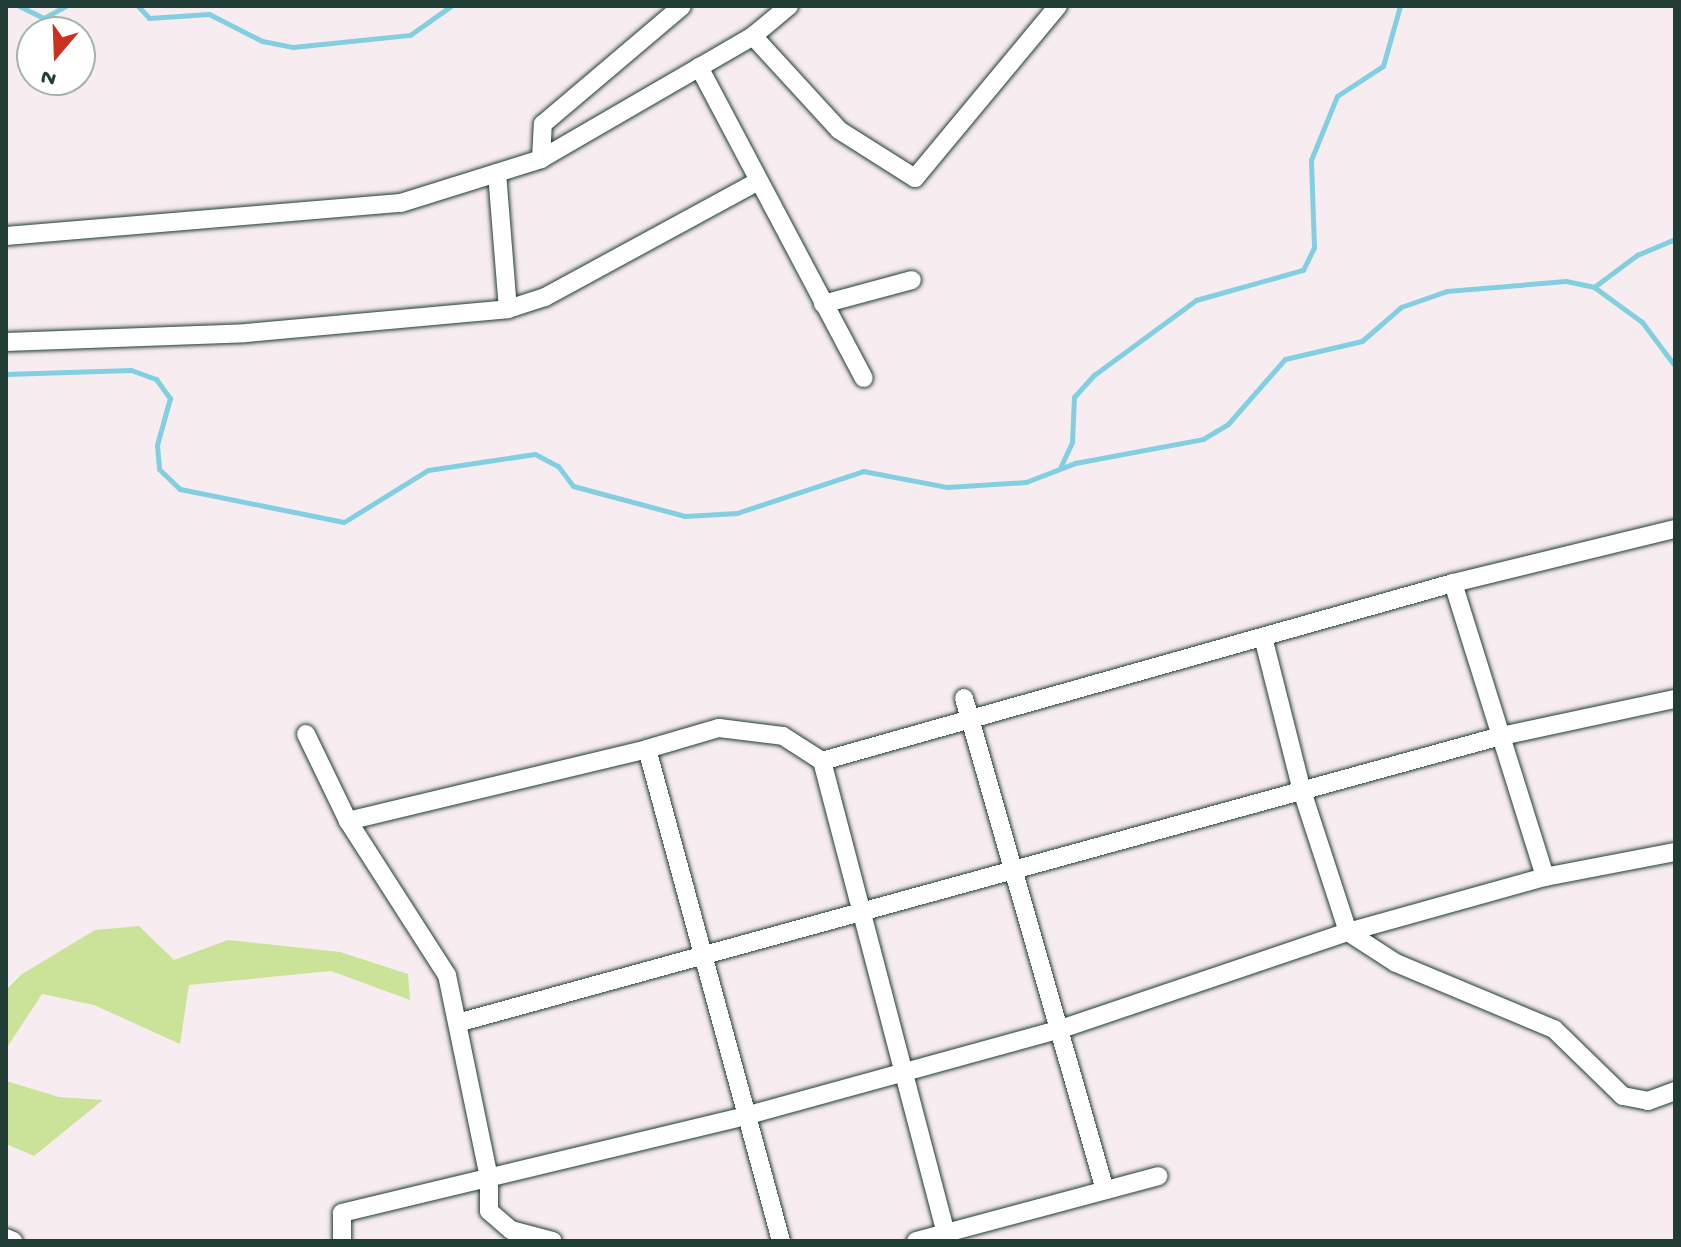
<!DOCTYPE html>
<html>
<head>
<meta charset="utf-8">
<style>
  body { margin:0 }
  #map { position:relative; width:1681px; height:1247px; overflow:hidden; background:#f7ecf0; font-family:"Gochi Hand",sans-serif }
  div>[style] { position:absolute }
  .green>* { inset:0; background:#cbe399 }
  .stream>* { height:5px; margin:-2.5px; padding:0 2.5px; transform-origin:2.5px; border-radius:2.5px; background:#83cfe2 }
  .roads { filter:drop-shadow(0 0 2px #1f3d34) drop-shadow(0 0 2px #1f3d34) }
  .minor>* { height:18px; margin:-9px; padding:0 9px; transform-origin:9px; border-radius:9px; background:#fff }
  span { translate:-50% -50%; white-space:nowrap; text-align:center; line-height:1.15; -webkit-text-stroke:8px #fff; paint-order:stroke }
  .frame { position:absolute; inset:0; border:8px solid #1f3d34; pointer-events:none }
  .north { position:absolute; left:16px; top:16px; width:80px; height:80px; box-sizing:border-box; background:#fff; border:2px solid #a5b1ae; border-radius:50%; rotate:199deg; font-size:22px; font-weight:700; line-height:32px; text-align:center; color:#1f3d34 }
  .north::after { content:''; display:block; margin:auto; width:28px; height:36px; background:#c8321e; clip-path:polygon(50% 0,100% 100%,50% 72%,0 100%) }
</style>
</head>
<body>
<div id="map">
  <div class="green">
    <div style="clip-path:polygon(139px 926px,174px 960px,228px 940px,340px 952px,408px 974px,410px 1000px,331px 971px,189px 985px,180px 1044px,94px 1005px,42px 994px,6px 1049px,6px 990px,22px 974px,95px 930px)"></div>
    <div style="clip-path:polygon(6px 1081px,59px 1097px,103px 1100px,34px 1156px,6px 1144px)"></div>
  </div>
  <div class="stream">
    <div style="left:19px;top:6px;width:28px;rotate:26deg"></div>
    <div style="left:44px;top:18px;width:25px;rotate:-29deg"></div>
    <div style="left:138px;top:6px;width:16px;rotate:47deg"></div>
    <div style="left:149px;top:18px;width:60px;rotate:-3.8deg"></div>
    <div style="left:209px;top:14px;width:59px;rotate:27deg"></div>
    <div style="left:262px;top:41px;width:32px;rotate:11deg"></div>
    <div style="left:293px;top:47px;width:118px;rotate:-5.9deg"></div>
    <div style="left:410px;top:35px;width:50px;rotate:-35.3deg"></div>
    <div style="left:1594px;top:287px;width:54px;rotate:-36.7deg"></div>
    <div style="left:1637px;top:255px;width:41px;rotate:-22.8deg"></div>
    <div style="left:6px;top:374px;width:125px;rotate:-1.8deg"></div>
    <div style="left:131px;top:370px;width:27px;rotate:20deg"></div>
    <div style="left:156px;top:379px;width:24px;rotate:54deg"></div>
    <div style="left:170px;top:398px;width:49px;rotate:105.5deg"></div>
    <div style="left:157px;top:445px;width:24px;rotate:85deg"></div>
    <div style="left:159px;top:469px;width:29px;rotate:44deg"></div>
    <div style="left:180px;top:489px;width:167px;rotate:11.4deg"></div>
    <div style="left:344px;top:522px;width:99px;rotate:-31.8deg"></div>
    <div style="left:428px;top:470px;width:108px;rotate:-8.5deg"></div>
    <div style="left:535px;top:454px;width:26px;rotate:28deg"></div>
    <div style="left:558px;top:466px;width:25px;rotate:53deg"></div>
    <div style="left:573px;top:486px;width:116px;rotate:15deg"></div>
    <div style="left:685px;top:516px;width:52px;rotate:-3.3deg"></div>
    <div style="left:737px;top:513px;width:133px;rotate:-18.4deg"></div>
    <div style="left:863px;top:471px;width:86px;rotate:10.8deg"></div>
    <div style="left:947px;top:487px;width:79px;rotate:-3.6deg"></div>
    <div style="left:1026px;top:482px;width:53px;rotate:-21.2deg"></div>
    <div style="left:1075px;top:463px;width:130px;rotate:-10.6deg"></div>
    <div style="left:1203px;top:439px;width:29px;rotate:-31deg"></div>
    <div style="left:1228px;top:424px;width:86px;rotate:-48.8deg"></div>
    <div style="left:1285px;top:359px;width:79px;rotate:-13.2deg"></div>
    <div style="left:1362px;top:341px;width:52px;rotate:-41.1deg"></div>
    <div style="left:1401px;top:307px;width:49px;rotate:-19.2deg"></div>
    <div style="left:1447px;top:291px;width:119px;rotate:-4.8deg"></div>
    <div style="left:1566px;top:281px;width:29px;rotate:12deg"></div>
    <div style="left:1594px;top:287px;width:59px;rotate:36.1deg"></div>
    <div style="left:1642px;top:322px;width:55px;rotate:53.1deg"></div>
    <div style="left:1060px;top:468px;width:29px;rotate:-65deg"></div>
    <div style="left:1072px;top:442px;width:45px;rotate:-87.5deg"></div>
    <div style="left:1074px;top:397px;width:30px;rotate:-48deg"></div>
    <div style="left:1094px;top:375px;width:127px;rotate:-36.3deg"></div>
    <div style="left:1196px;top:300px;width:111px;rotate:-15.7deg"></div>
    <div style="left:1303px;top:270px;width:25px;rotate:-64deg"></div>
    <div style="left:1314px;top:247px;width:87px;rotate:-92deg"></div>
    <div style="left:1311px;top:160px;width:69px;rotate:-67.9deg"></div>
    <div style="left:1337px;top:96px;width:55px;rotate:-33.1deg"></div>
    <div style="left:1383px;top:66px;width:62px;rotate:-74.2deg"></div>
  </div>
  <div class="roads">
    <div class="minor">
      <div style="left:753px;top:36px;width:127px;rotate:47.5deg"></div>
      <div style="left:839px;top:130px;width:90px;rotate:32.3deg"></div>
      <div style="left:915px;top:178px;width:224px;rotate:-50.3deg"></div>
      <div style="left:699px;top:67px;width:352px;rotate:62.1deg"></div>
      <div style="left:541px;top:159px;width:35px;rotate:-87deg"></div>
      <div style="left:543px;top:124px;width:182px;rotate:-40.3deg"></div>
      <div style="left:497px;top:173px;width:136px;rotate:85.4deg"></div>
      <div style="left:6px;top:236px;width:396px;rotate:-4.8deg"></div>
      <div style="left:401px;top:203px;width:147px;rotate:-17.4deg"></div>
      <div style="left:541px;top:159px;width:245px;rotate:-30.1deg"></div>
      <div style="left:753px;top:36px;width:47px;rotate:-39.8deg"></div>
      <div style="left:823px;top:304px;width:92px;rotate:-15.1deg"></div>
      <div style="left:6px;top:342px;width:240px;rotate:-2.1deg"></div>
      <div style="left:246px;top:333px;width:263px;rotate:-5.2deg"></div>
      <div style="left:508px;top:309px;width:39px;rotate:-18deg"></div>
      <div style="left:545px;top:297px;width:239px;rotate:-28.5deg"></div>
      <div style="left:1453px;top:583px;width:308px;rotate:72.6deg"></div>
      <div style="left:1264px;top:641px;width:155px;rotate:75.8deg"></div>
      <div style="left:1302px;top:791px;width:148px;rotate:71.9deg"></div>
      <div style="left:1348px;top:932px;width:57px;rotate:32.9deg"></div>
      <div style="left:1396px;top:963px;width:171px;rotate:22.7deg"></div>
      <div style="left:1554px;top:1029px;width:96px;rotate:44.2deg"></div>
      <div style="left:1623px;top:1096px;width:25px;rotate:11deg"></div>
      <div style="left:1648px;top:1101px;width:29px;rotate:-20deg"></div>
      <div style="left:964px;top:698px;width:512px;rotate:74.01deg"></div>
      <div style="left:306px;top:734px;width:97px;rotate:64.2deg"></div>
      <div style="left:348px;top:821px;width:183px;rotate:57.3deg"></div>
      <div style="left:447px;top:975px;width:206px;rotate:78.3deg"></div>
      <div style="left:489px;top:1177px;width:34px;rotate:90deg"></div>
      <div style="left:489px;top:1211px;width:29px;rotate:41deg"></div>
      <div style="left:511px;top:1230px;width:43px;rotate:14.7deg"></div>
      <div style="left:647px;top:749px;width:75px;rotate:-16.3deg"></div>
      <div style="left:719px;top:728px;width:64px;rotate:7.1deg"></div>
      <div style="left:783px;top:736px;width:46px;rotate:32.7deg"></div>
      <div style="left:822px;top:761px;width:488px;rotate:75.3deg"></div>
      <div style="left:822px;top:761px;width:656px;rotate:-15.75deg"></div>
      <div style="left:1453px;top:583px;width:228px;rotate:-13.7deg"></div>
      <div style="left:348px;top:821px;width:308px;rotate:-13.5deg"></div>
      <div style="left:647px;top:749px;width:510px;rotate:74.76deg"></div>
      <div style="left:461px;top:1022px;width:1074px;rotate:-15.38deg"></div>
      <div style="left:1497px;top:737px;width:182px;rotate:-12.1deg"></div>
      <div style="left:6px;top:1238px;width:8px;rotate:23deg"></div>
      <div style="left:342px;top:1241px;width:28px;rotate:-90deg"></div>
      <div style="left:342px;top:1213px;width:415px;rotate:-13.5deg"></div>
      <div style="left:745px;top:1116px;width:325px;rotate:-15.4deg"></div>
      <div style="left:1058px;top:1030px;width:306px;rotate:-18.7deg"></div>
      <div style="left:1348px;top:932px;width:205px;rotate:-15.6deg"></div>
      <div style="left:1545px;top:877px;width:132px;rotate:-10.9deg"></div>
      <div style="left:916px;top:1241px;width:251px;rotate:-15deg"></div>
    </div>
  </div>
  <div class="frame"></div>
  <div class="north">N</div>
</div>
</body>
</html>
